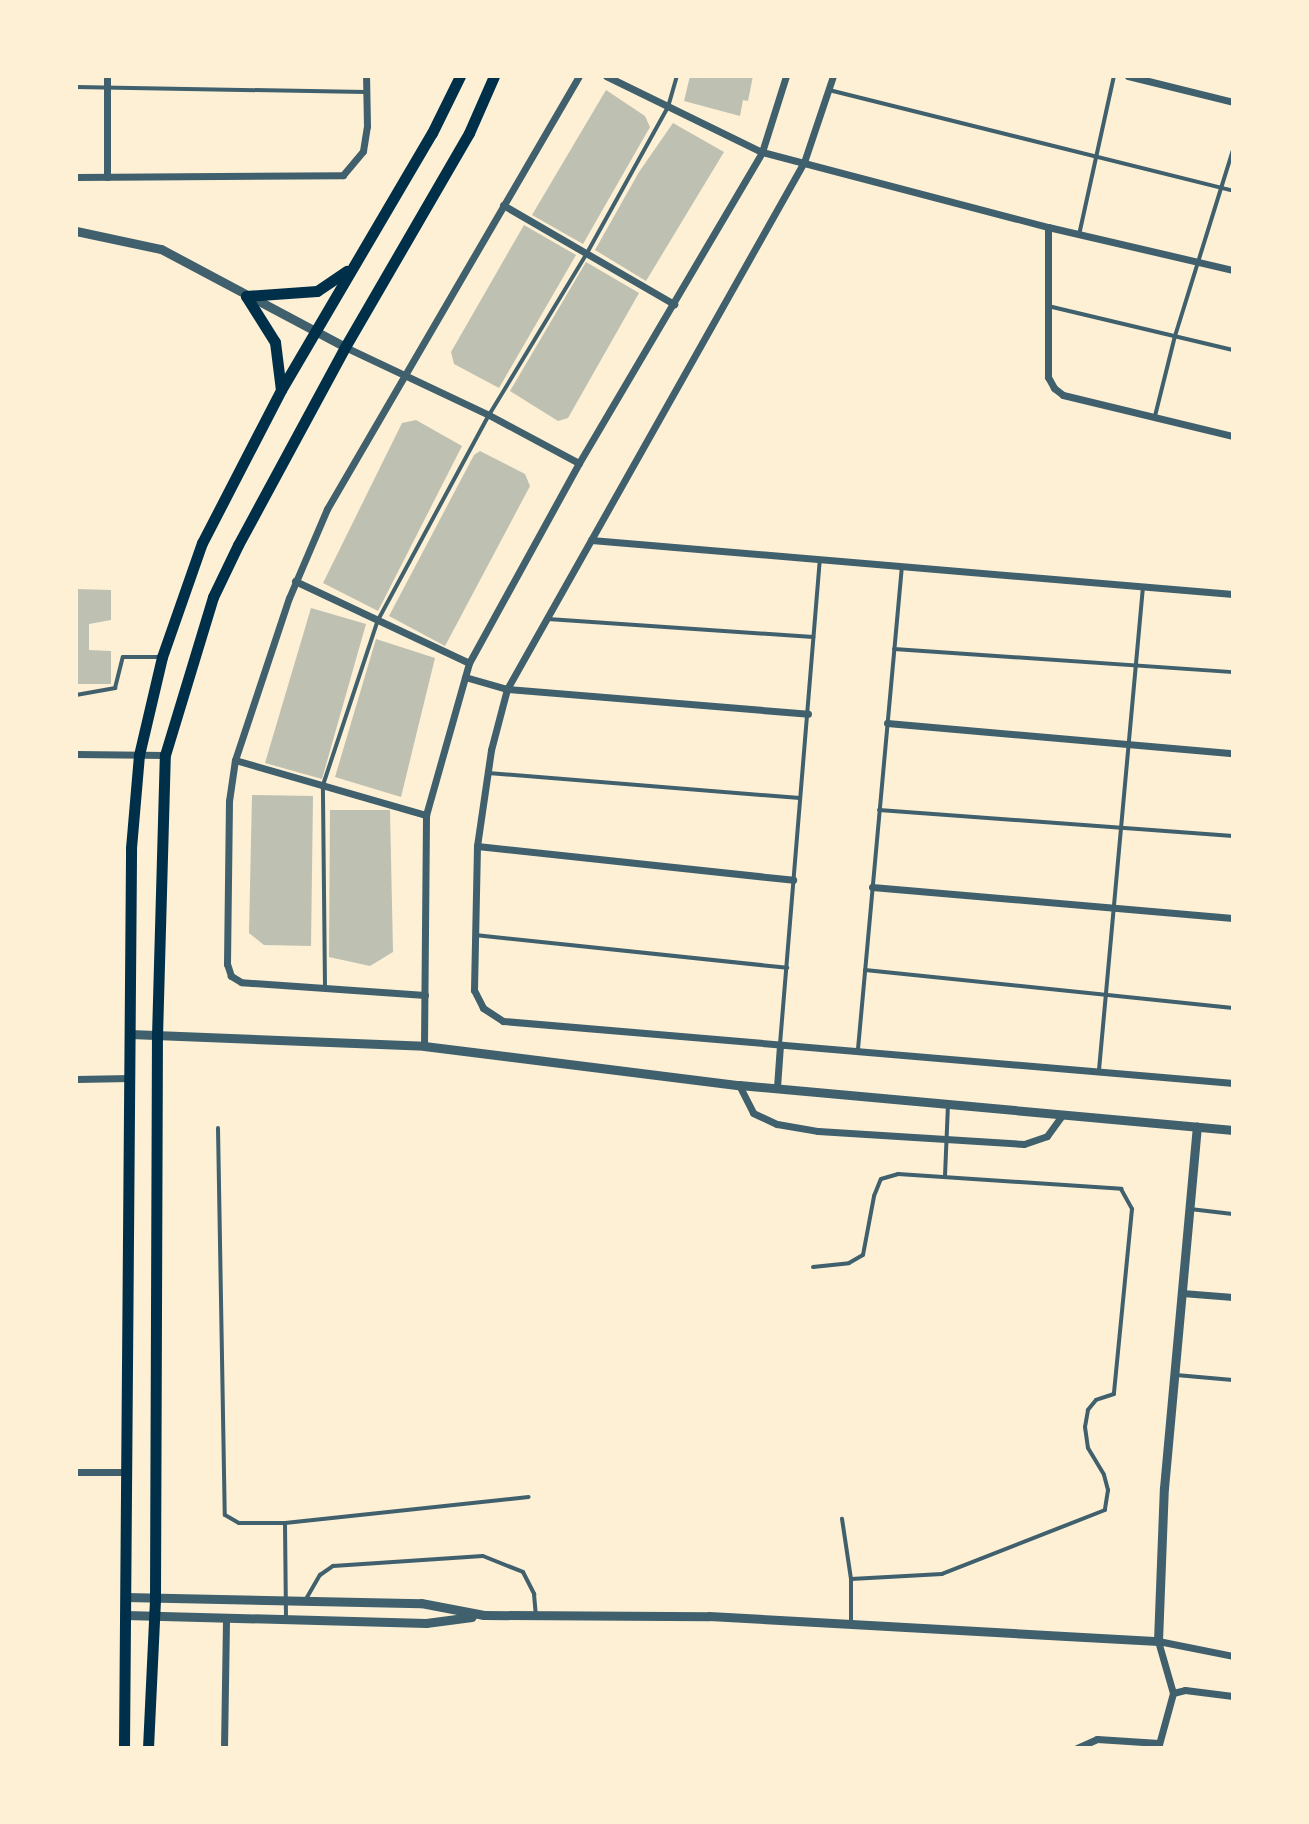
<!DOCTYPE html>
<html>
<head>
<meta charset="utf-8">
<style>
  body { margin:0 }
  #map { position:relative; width:1309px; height:1824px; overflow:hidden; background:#fdf0d5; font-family:"Fira Sans",sans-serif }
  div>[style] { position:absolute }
  .building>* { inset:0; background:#bec0b2 }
  .service>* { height:4px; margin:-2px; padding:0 2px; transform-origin:2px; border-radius:2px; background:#3f606c }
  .minor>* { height:7px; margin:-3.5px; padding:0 3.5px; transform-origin:3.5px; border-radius:3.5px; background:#3f606c }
  .tertiary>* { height:9px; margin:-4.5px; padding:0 4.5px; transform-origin:4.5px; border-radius:4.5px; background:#3f606c }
  .secondary>* { height:11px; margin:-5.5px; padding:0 5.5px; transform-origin:5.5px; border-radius:5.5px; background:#003049 }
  span { translate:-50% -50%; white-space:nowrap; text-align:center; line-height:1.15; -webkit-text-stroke:6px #fdf0d5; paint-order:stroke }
  .frame { position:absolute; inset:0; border:78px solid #fdf0d5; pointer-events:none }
</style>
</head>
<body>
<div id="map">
  <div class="building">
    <div style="clip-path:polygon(690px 76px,753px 76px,748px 101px,743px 100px,740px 116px,684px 101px)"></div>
    <div style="clip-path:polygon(606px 90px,645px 116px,650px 127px,583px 244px,532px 215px)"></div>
    <div style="clip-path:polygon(673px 123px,724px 152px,646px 281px,595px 250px,639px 172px)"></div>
    <div style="clip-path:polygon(524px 225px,576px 255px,499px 388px,454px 364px,451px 352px)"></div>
    <div style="clip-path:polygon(586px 262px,639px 293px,568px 418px,558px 421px,510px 391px)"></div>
    <div style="clip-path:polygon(416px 420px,462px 446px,378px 611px,323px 583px,402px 423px)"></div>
    <div style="clip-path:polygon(480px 451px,525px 474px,530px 486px,445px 646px,389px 616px,474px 455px)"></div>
    <div style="clip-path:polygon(76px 589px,111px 590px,111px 620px,89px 624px,89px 650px,111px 651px,111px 684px,76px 684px)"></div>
    <div style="clip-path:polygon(311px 608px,366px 624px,322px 779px,265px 763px)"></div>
    <div style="clip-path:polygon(376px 639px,435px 658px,401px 797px,335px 777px)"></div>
    <div style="clip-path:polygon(252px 795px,313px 796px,311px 946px,264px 945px,249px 933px)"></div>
    <div style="clip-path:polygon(330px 810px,390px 810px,393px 952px,370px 966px,329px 957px)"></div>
  </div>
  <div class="service">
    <div style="left:76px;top:87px;width:290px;rotate:1deg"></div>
    <div style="left:829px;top:90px;width:416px;rotate:14deg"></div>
    <div style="left:1079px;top:235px;width:163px;rotate:-77.6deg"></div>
    <div style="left:1048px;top:306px;width:190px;rotate:13.4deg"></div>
    <div style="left:1155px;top:416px;width:82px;rotate:-76deg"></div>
    <div style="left:1175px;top:336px;width:195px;rotate:-72.7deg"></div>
    <div style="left:548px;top:619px;width:266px;rotate:3.9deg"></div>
    <div style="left:894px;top:649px;width:340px;rotate:3.9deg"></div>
    <div style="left:76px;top:695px;width:40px;rotate:-10deg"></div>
    <div style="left:115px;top:688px;width:32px;rotate:-76deg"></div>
    <div style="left:123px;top:657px;width:36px"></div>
    <div style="left:488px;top:773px;width:313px;rotate:4.6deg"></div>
    <div style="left:879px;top:810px;width:355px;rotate:4.2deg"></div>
    <div style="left:475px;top:935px;width:314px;rotate:6deg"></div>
    <div style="left:865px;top:970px;width:370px;rotate:5.9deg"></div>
    <div style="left:325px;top:987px;width:202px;rotate:-90.6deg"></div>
    <div style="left:323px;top:785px;width:174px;rotate:-71.6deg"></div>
    <div style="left:378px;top:620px;width:233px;rotate:-61.6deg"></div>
    <div style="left:489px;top:415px;width:189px;rotate:-58.8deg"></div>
    <div style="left:587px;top:253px;width:167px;rotate:-61deg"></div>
    <div style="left:668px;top:107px;width:32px;rotate:-74deg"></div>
    <div style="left:780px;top:1044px;width:486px;rotate:-85.3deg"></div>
    <div style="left:858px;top:1049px;width:485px;rotate:-84.8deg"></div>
    <div style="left:1099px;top:1070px;width:485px;rotate:-84.8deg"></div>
    <div style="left:218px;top:1128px;width:387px;rotate:89deg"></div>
    <div style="left:225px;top:1515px;width:16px;rotate:30deg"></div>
    <div style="left:239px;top:1523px;width:46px"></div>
    <div style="left:285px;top:1523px;width:245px;rotate:-6.1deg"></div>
    <div style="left:945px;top:1176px;width:71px;rotate:-87.6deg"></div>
    <div style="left:1190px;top:1209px;width:43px;rotate:6.6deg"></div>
    <div style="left:813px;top:1267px;width:36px;rotate:-6deg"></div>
    <div style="left:849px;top:1263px;width:16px;rotate:-30deg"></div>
    <div style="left:863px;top:1255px;width:60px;rotate:-79.4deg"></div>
    <div style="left:874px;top:1196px;width:18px;rotate:-68deg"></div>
    <div style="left:881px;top:1179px;width:18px;rotate:-16deg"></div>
    <div style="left:898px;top:1174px;width:224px;rotate:3.8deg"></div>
    <div style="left:1121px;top:1189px;width:23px;rotate:61deg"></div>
    <div style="left:1132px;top:1209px;width:186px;rotate:95.6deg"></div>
    <div style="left:1114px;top:1394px;width:19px;rotate:162deg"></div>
    <div style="left:1096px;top:1400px;width:13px;rotate:129deg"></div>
    <div style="left:1088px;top:1410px;width:17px;rotate:100deg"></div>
    <div style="left:1085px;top:1427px;width:21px;rotate:82deg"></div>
    <div style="left:1088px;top:1448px;width:31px;rotate:59deg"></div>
    <div style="left:1104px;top:1475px;width:16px;rotate:75deg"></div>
    <div style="left:1108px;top:1490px;width:20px;rotate:99deg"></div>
    <div style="left:1105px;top:1510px;width:175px;rotate:158.6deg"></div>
    <div style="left:942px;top:1574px;width:91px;rotate:176.9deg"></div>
    <div style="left:851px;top:1579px;width:61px;rotate:-98.5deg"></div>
    <div style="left:1176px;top:1375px;width:57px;rotate:5deg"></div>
    <div style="left:285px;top:1523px;width:94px;rotate:89.4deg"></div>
    <div style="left:851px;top:1579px;width:44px;rotate:90deg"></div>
    <div style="left:306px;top:1599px;width:28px;rotate:-60deg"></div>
    <div style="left:320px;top:1575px;width:16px;rotate:-35deg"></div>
    <div style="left:333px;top:1566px;width:150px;rotate:-3.8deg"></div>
    <div style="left:483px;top:1556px;width:43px;rotate:21.8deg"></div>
    <div style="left:523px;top:1572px;width:25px;rotate:63deg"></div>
    <div style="left:534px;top:1594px;width:21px;rotate:85deg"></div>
  </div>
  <div class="minor">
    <div style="left:606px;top:76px;width:174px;rotate:26deg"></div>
    <div style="left:762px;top:152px;width:296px;rotate:14.7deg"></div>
    <div style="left:1048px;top:227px;width:190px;rotate:13.1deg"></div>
    <div style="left:833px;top:76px;width:91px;rotate:108.6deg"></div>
    <div style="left:804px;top:162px;width:605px;rotate:119.4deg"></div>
    <div style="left:507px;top:689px;width:63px;rotate:104.7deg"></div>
    <div style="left:491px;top:750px;width:97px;rotate:98.3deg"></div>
    <div style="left:477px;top:846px;width:144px;rotate:91.2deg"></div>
    <div style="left:474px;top:990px;width:20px;rotate:63deg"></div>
    <div style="left:483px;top:1008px;width:24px;rotate:33deg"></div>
    <div style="left:503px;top:1021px;width:733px;rotate:4.85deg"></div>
    <div style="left:1128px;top:76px;width:108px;rotate:13.9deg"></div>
    <div style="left:76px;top:177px;width:267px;rotate:-0.4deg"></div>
    <div style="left:343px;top:175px;width:31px;rotate:-50deg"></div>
    <div style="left:363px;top:151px;width:25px;rotate:-81deg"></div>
    <div style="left:367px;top:126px;width:50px;rotate:-91.1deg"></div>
    <div style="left:107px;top:177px;width:101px;rotate:-90deg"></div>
    <div style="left:503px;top:205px;width:198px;rotate:30.1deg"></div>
    <div style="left:1048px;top:227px;width:150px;rotate:90deg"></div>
    <div style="left:1048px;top:377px;width:13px;rotate:61deg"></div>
    <div style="left:1054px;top:388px;width:11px;rotate:38deg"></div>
    <div style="left:1063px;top:395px;width:175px;rotate:13.6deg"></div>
    <div style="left:345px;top:347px;width:159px;rotate:25.3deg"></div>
    <div style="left:489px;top:415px;width:102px;rotate:28.1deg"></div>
    <div style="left:591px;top:540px;width:644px;rotate:4.81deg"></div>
    <div style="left:295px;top:581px;width:192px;rotate:25.2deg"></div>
    <div style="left:465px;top:677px;width:44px;rotate:15.9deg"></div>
    <div style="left:507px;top:689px;width:302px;rotate:4.7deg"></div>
    <div style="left:887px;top:723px;width:347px;rotate:5deg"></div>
    <div style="left:76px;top:754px;width:89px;rotate:0.6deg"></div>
    <div style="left:235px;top:760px;width:199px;rotate:16.1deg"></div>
    <div style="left:477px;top:846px;width:318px;rotate:6.1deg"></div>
    <div style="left:872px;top:887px;width:362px;rotate:4.9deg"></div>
    <div style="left:425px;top:995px;width:184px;rotate:-176deg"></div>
    <div style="left:241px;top:982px;width:12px;rotate:-149deg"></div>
    <div style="left:231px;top:976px;width:13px;rotate:-108deg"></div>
    <div style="left:227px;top:964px;width:163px;rotate:-89.3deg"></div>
    <div style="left:229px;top:801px;width:41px;rotate:-81.7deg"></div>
    <div style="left:235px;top:760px;width:171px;rotate:-71.6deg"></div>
    <div style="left:289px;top:598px;width:97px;rotate:-66.9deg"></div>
    <div style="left:327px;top:509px;width:501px;rotate:-59.8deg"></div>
    <div style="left:424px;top:1046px;width:231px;rotate:-89.5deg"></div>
    <div style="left:426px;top:815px;width:158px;rotate:-74.2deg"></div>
    <div style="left:469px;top:663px;width:228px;rotate:-61.2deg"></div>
    <div style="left:579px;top:463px;width:361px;rotate:-59.5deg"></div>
    <div style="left:762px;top:152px;width:80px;rotate:-72.5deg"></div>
    <div style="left:76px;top:1079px;width:54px;rotate:-1.1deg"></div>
    <div style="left:739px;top:1085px;width:31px;rotate:63deg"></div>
    <div style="left:753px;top:1113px;width:26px;rotate:25deg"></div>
    <div style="left:777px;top:1124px;width:42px;rotate:9.7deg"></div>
    <div style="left:818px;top:1131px;width:206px;rotate:3.6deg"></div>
    <div style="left:1024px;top:1144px;width:24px;rotate:-19deg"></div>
    <div style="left:1047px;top:1136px;width:26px;rotate:-54deg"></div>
    <div style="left:777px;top:1087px;width:42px;rotate:-85.9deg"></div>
    <div style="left:1182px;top:1293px;width:51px;rotate:4.5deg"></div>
    <div style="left:76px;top:1472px;width:52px"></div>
    <div style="left:1173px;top:1693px;width:54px;rotate:-106.1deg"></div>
    <div style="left:1158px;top:1641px;width:76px;rotate:11.3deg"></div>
    <div style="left:1173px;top:1693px;width:12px;rotate:-14deg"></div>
    <div style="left:1185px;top:1690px;width:48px;rotate:7.1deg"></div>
    <div style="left:224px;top:1748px;width:131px;rotate:-89.1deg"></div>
    <div style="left:1077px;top:1748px;width:22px;rotate:-24deg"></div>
    <div style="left:1097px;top:1739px;width:62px;rotate:3.7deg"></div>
    <div style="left:1158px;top:1748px;width:57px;rotate:-74.7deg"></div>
  </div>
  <div class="tertiary">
    <div style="left:76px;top:231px;width:87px;rotate:12deg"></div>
    <div style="left:161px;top:249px;width:208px;rotate:28deg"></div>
    <div style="left:130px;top:1034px;width:294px;rotate:2.3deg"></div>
    <div style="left:424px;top:1046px;width:317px;rotate:7.1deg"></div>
    <div style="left:739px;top:1085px;width:496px;rotate:5.2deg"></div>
    <div style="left:125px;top:1597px;width:296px;rotate:1.2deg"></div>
    <div style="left:421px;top:1603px;width:64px;rotate:10.8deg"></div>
    <div style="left:484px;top:1615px;width:225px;rotate:0.3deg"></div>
    <div style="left:709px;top:1616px;width:450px;rotate:3.2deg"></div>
    <div style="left:1158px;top:1641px;width:153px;rotate:-87.8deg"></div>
    <div style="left:1164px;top:1488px;width:363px;rotate:-84.8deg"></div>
    <div style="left:125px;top:1615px;width:301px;rotate:1.5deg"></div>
    <div style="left:426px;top:1623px;width:46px;rotate:-7.4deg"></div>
  </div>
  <div class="secondary">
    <div style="left:246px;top:296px;width:71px;rotate:-4deg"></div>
    <div style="left:317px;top:291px;width:36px;rotate:-34deg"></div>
    <div style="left:246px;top:296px;width:54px;rotate:57.8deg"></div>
    <div style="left:275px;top:342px;width:48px;rotate:82.9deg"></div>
    <div style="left:124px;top:1748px;width:900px;rotate:-89.55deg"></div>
    <div style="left:131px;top:848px;width:93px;rotate:-85.1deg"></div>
    <div style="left:139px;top:755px;width:101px;rotate:-76.8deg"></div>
    <div style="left:162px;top:657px;width:121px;rotate:-70.7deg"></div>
    <div style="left:202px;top:543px;width:172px;rotate:-62.7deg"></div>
    <div style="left:281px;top:390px;width:298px;rotate:-59.6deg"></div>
    <div style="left:432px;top:133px;width:64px;rotate:-63.8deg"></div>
    <div style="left:148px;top:1748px;width:150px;rotate:-87.3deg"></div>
    <div style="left:155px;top:1598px;width:562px;rotate:-89.8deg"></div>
    <div style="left:157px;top:1036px;width:281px;rotate:-88.4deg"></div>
    <div style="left:165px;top:755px;width:165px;rotate:-73.1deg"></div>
    <div style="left:213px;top:597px;width:58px;rotate:-64.3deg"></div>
    <div style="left:238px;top:545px;width:225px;rotate:-61.6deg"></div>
    <div style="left:345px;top:347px;width:247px;rotate:-59.9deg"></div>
    <div style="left:469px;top:133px;width:62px;rotate:-66.3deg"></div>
  </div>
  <div class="frame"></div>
</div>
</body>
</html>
